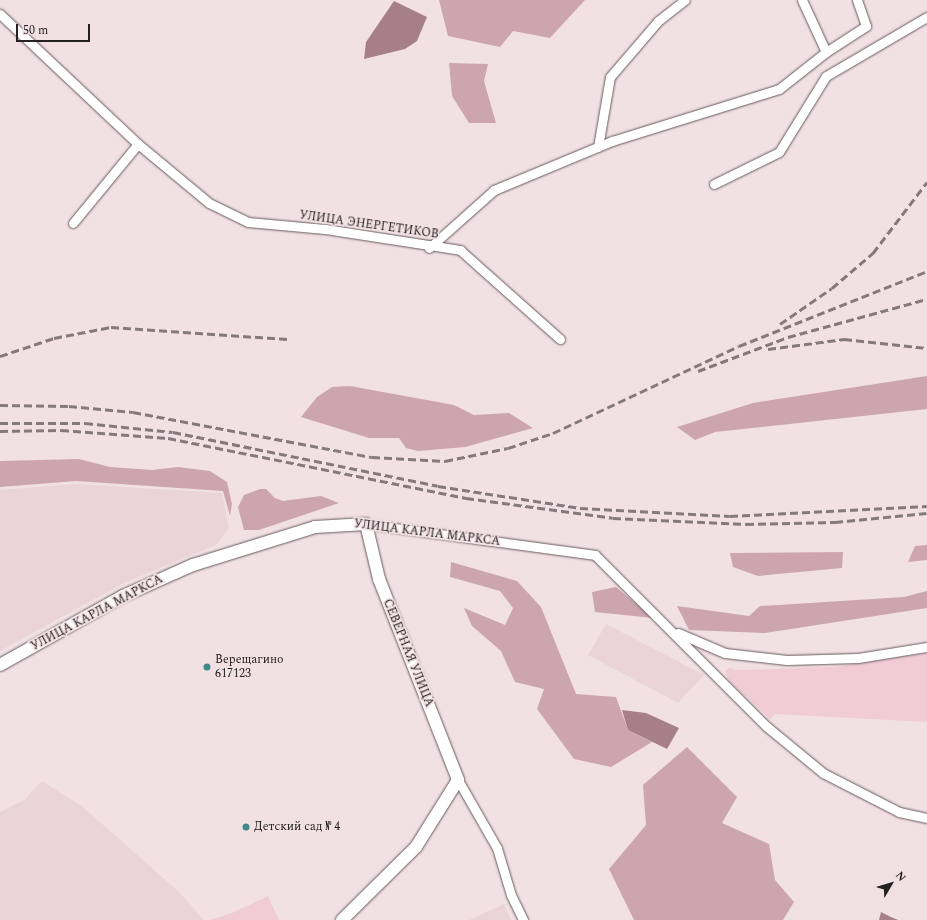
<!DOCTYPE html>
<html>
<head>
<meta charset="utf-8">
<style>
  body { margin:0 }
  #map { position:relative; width:927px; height:920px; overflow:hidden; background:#f1e1e5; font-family:Spectral,serif }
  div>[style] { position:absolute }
  .built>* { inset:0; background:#ebd3da }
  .green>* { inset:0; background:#f1ccd7 }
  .forest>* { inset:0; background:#cda5b1 }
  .water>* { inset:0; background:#a67f8b }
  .roads { filter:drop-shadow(0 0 1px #67595d) drop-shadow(0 0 1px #67595d) }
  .minor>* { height:9px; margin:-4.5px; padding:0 4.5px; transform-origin:4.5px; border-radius:4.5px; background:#fff }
  .tertiary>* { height:12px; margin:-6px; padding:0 6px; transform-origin:6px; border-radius:6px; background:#fff }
  .rail>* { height:3px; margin-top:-1.5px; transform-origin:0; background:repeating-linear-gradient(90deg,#847a7d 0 8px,transparent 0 12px) }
  .dots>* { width:11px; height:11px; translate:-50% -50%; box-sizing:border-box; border:2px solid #f1e1e5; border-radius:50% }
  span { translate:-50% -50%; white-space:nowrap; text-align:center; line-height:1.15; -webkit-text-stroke:3.5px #f1e1e5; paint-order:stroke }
  .street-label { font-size:12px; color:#252021 }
  .poi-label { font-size:12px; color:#252021 }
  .left { translate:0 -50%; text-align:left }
  .north { position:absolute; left:871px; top:864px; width:40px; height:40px; -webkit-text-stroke:3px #f1e1e5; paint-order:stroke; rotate:52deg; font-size:11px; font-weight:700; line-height:16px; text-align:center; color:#252021 }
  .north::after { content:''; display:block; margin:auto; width:14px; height:18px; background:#252021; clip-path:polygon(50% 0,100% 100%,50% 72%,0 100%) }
  .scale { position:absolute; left:16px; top:24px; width:74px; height:18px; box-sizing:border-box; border:2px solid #252021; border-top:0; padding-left:5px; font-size:12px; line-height:14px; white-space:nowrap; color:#252021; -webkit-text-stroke:3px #f1e1e5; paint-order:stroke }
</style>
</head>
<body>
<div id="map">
  <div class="built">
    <div style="clip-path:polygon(75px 484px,222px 493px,229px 528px,216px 545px,124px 583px,0 651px,0 490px)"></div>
    <div style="clip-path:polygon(606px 624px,704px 675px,678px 703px,588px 655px)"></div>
    <div style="clip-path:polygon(42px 781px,83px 807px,180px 893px,204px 920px,0 920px,0 812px,24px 800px)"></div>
    <div style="clip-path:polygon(504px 904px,511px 920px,469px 920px)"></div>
  </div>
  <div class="green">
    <div style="clip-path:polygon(927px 653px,927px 722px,775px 714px,770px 719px,730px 682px,725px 671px,730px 667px,735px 670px,836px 667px)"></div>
    <div style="clip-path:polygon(268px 896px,279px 920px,210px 920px,232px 913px)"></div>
  </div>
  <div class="forest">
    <div style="clip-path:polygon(439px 0,585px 0,550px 38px,513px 31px,500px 47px,448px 36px)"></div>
    <div style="clip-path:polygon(449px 63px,488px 64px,484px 81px,496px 123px,469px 123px,452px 96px)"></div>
    <div style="clip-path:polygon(927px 376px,927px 409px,715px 432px,695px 440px,677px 427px,753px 403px)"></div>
    <div style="clip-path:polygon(350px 386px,454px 405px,474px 415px,509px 413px,533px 428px,465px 447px,418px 451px,406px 448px,399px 438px,369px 438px,301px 417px,317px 397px,332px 387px)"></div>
    <div style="clip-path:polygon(79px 459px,110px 467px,152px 470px,178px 467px,210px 471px,227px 482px,232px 504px,230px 516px,223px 491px,76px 481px,0 487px,0 461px)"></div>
    <div style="clip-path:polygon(260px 489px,266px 489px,275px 498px,283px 501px,321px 496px,339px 503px,259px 530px,244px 530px,238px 507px,244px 495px)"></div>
    <div style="clip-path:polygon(927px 545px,927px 560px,908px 562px,915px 546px)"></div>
    <div style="clip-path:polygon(843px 552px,842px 568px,758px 576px,733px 567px,730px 553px)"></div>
    <div style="clip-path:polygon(451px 562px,517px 581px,541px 607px,576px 694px,616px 697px,628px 730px,652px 742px,611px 767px,574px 759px,537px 709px,544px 689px,515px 682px,501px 651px,472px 626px,464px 608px,505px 625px,513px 608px,500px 591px,450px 577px)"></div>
    <div style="clip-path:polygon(616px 587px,653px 618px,595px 612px,592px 592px)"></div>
    <div style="clip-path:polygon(927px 591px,927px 608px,765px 633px,689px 630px,677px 606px,749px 616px,760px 606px,904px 597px)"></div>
    <div style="clip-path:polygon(687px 747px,737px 797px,722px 823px,769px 844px,775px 880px,794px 902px,783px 920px,634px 920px,609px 869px,646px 825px,643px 785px)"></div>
  </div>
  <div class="water">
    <div style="clip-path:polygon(394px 1px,427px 17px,417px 41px,405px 49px,364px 59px,366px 42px)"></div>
    <div style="clip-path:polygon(622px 710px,646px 713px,679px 728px,667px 749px,628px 730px)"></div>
    <div style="clip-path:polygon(881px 912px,891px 917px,898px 920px,879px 920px)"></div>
  </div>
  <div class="roads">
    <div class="minor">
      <div style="left:0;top:14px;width:190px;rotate:43.3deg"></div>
      <div style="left:138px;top:144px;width:92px;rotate:39.7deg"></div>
      <div style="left:209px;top:203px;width:43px;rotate:26deg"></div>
      <div style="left:248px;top:222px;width:77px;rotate:5.2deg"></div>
      <div style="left:325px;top:229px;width:137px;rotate:8.8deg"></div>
      <div style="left:460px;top:250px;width:134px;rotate:41.7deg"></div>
      <div style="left:826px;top:52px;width:48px;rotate:-33deg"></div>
      <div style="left:866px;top:26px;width:28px;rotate:-109deg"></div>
      <div style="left:598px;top:147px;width:71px;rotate:-80.3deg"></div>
      <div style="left:610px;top:77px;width:74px;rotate:-49.4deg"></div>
      <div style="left:658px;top:21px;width:34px;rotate:-38deg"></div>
      <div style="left:714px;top:184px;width:72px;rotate:-26.2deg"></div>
      <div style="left:779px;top:152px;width:89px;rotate:-58.3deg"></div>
      <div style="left:826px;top:76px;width:117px;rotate:-30.3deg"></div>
      <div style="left:73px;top:223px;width:102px;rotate:-50.6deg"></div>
      <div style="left:429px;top:248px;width:87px;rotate:-41.7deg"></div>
      <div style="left:494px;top:190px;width:128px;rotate:-22.6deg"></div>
      <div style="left:612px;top:141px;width:175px;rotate:-17.3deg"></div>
      <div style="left:779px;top:89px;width:60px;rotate:-38.2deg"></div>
      <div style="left:826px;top:52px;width:57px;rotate:-114.8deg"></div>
      <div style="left:366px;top:524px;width:231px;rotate:7.7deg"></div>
      <div style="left:595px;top:555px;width:242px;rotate:45deg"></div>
      <div style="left:766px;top:726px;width:74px;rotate:39.5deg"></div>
      <div style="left:823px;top:773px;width:85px;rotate:27.2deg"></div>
      <div style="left:899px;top:812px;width:29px;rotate:12deg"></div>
      <div style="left:678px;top:633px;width:51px;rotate:23.1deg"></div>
      <div style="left:725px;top:653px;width:62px;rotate:6.4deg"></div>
      <div style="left:787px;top:660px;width:71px;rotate:-1.6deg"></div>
      <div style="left:858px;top:658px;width:70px;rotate:-9.1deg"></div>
      <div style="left:458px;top:780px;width:78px;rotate:60.2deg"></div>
      <div style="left:497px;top:848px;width:49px;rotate:73.4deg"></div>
      <div style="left:511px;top:895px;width:28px;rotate:64deg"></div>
    </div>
    <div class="tertiary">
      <div style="left:0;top:665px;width:141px;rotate:-29.3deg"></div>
      <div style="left:123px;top:596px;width:77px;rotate:-23.9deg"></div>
      <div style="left:193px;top:565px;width:128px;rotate:-17.3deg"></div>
      <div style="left:315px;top:527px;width:51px;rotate:-3.4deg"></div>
      <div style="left:366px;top:524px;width:57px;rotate:76.7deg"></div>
      <div style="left:379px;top:579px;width:216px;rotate:68.5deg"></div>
      <div style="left:458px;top:780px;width:79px;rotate:122.1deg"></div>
      <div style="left:416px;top:847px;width:104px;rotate:135.4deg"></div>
    </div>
  </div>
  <div class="rail">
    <div style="left:780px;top:324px;width:63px;rotate:-34.7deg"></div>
    <div style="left:832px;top:288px;width:54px;rotate:-40.5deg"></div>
    <div style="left:873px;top:253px;width:89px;rotate:-52.7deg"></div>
    <div style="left:768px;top:349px;width:77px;rotate:-7.5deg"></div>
    <div style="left:844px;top:339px;width:83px;rotate:6.2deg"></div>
    <div style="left:0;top:356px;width:57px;rotate:-18.4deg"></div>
    <div style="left:54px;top:338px;width:58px;rotate:-10.9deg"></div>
    <div style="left:111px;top:327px;width:177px;rotate:3.9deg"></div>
    <div style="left:698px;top:371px;width:96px;rotate:-20.7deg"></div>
    <div style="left:788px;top:337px;width:144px;rotate:-15.3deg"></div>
    <div style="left:0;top:405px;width:69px;rotate:0.8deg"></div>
    <div style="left:69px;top:406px;width:64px;rotate:5.4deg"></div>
    <div style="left:133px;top:412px;width:243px;rotate:10.7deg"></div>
    <div style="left:372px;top:457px;width:73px;rotate:3.1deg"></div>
    <div style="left:445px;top:461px;width:64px;rotate:-11.7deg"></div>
    <div style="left:508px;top:448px;width:47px;rotate:-18.4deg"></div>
    <div style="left:553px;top:433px;width:205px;rotate:-25.1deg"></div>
    <div style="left:739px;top:346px;width:202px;rotate:-21.7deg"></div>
    <div style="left:0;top:423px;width:85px"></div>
    <div style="left:85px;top:423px;width:88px;rotate:5.8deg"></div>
    <div style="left:173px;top:432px;width:270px;rotate:11.5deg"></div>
    <div style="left:438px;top:486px;width:144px;rotate:8.8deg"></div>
    <div style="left:580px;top:508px;width:150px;rotate:3.1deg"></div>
    <div style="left:730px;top:516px;width:197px;rotate:-2.9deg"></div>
    <div style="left:0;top:431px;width:61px;rotate:-0.9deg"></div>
    <div style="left:61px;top:430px;width:107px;rotate:4.3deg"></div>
    <div style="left:168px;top:438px;width:304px;rotate:11.4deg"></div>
    <div style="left:466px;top:498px;width:148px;rotate:7.7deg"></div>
    <div style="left:613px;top:518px;width:133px;rotate:2.6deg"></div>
    <div style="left:746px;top:524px;width:89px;rotate:-1.3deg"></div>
    <div style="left:835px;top:522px;width:92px;rotate:-5.6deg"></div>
  </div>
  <div class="dots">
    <div style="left:207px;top:667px;background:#428a89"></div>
    <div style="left:246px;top:827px;background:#428a89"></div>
  </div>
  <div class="street-label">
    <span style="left:369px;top:225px;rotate:8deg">УЛИЦА ЭНЕРГЕТИКОВ</span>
    <span style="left:427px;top:533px;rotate:7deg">УЛИЦА КАРЛА МАРКСА</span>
    <span style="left:97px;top:613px;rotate:-28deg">УЛИЦА КАРЛА МАРКСА</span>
    <span style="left:408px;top:653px;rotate:68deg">СЕВЕРНАЯ УЛИЦА</span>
  </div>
  <div class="poi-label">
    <span class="left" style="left:215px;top:667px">Верещагино<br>617123</span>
    <span class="left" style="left:254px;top:827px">Детский сад № 4</span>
  </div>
  <div class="north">N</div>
  <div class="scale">50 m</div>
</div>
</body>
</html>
